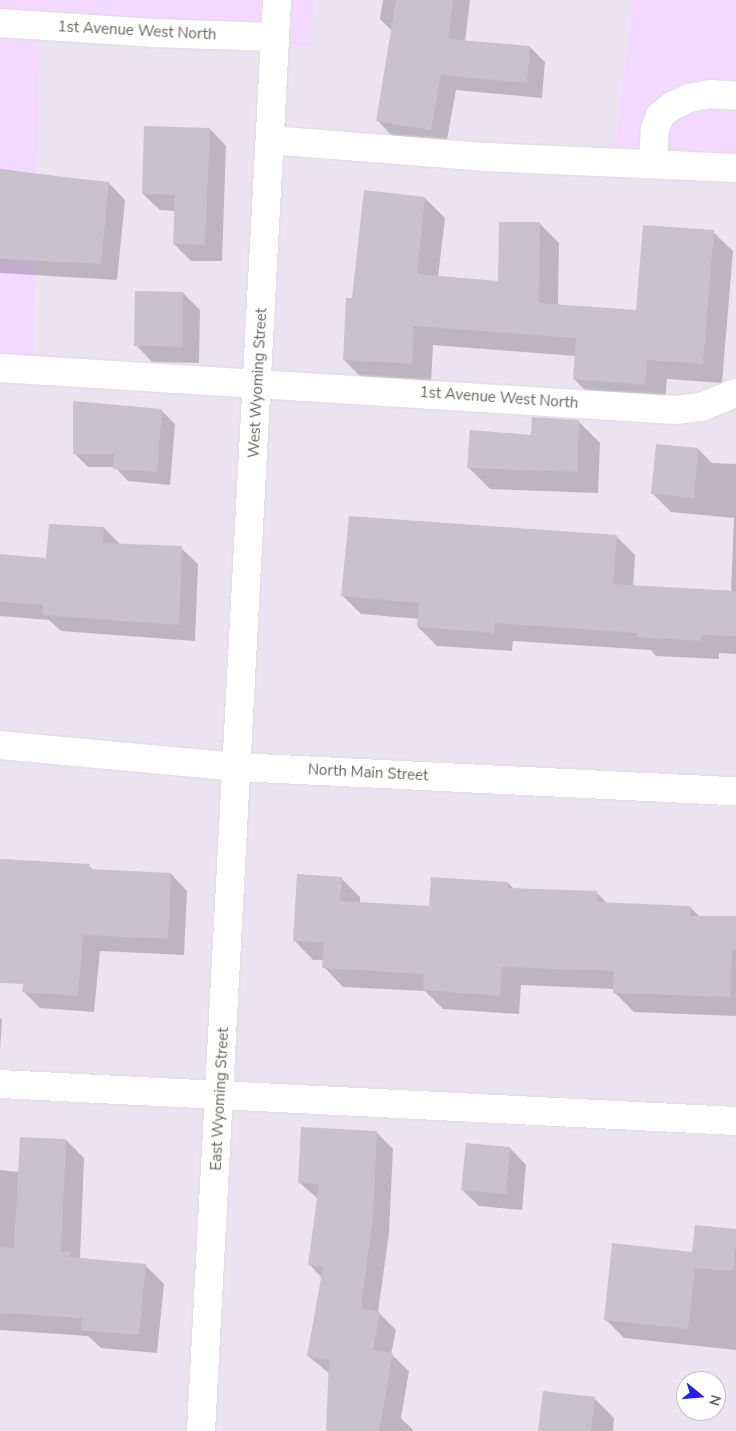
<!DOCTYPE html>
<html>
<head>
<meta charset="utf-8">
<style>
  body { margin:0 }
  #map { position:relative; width:736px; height:1431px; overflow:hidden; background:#ece3f0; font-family:"Nunito Sans",sans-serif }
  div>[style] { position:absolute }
  .commercial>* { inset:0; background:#f3d9ff }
  .shadow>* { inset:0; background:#0003 }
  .building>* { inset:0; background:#c8c2cd }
  .roads { filter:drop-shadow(0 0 1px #d9ded6) drop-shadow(0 0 1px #d9ded6) }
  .minor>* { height:28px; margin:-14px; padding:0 14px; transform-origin:14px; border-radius:14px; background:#fff }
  span { translate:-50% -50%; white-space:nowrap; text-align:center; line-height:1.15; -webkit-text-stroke:5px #fff; paint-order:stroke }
  .street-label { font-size:15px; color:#61665b }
  .north { position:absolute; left:676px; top:1371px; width:50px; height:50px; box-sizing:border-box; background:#fff; border:1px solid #c0c2bd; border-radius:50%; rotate:107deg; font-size:14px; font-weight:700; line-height:20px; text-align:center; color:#61665b }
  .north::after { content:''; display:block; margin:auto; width:18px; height:22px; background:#1e1dfb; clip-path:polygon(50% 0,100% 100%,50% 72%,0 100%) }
</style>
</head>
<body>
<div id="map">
  <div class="commercial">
    <div style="clip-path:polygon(0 0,314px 0,311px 46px,40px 39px,33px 370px,0 368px)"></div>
    <div style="clip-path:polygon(633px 0,736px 0,736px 156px,615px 149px)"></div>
  </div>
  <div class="shadow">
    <div style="clip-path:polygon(383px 0,470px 0,465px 42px,530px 47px,545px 62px,542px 98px,456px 90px,446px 145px,392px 136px,377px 120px,392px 31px,380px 19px)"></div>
    <div style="clip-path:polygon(210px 129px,226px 146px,222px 261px,191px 261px,174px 244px,175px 211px,160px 210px,143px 194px)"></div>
    <div style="clip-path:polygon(0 169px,109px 183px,125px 200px,117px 280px,0 273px)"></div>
    <div style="clip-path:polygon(425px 198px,445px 218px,438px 277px,500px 282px,540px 224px,559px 243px,558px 306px,637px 312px,713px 232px,733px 251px,722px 383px,667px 379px,665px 404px,594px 399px,574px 379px,576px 356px,433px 345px,431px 383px,364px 380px,344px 360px,353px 299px)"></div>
    <div style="clip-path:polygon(183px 293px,200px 310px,199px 363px,152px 362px,136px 345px)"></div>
    <div style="clip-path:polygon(161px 410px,175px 424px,170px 485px,128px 481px,115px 467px,88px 467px,74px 453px)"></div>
    <div style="clip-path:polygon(578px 421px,600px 443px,598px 493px,490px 489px,469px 468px,532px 436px)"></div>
    <div style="clip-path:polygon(698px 449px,712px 463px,736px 464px,736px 654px,719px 653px,719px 659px,656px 656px,651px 650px,513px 641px,512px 651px,437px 646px,418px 627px,419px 619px,361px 614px,342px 595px,617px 537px,635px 555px,633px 587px,731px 592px,734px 518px,671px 512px,652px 493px)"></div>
    <div style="clip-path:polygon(104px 528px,121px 545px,181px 548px,198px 564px,195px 641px,61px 631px,49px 620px,0 616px,0 555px,48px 559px)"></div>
    <div style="clip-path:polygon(0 859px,89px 866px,93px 870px,171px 874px,187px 891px,184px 955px,100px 951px,94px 1012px,40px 1008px,23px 991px,27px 942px,0 939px)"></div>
    <div style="clip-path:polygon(341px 878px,360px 897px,360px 903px,430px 907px,508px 883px,514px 889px,596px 892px,608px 904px,690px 907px,700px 917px,736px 917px,736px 1016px,634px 1012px,615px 993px,615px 989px,521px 985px,519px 1014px,443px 1009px,425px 991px,343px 987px,324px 967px,324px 960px,313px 960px,294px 940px)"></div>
    <div style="clip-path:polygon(0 1018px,2px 1020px,0 1051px)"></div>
    <div style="clip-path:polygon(377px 1133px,393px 1149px,389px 1233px,378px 1312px,396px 1330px,391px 1354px,409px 1371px,401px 1418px,414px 1431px,327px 1431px,330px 1374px,308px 1356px,322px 1278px,309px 1264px,318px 1199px,300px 1183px)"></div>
    <div style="clip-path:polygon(66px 1140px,84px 1158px,80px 1259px,145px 1265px,164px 1284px,157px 1353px,101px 1348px,88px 1336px,0 1330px,0 1170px,19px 1172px)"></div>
    <div style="clip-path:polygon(510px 1148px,526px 1165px,522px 1210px,479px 1206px,462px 1190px)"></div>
    <div style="clip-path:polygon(736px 1230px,736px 1350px,624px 1338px,606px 1320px,693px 1253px)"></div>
    <div style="clip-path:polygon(594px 1398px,614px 1418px,613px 1431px,540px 1431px)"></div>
  </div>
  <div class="building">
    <div style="clip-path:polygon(396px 0,453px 0,448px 39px,530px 46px,527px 83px,441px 75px,431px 130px,376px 121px)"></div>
    <div style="clip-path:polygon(144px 126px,210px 128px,205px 245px,173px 244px,175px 195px,142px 194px)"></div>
    <div style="clip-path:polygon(0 170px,109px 182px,101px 264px,0 259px)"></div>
    <div style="clip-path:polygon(364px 190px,425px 197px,417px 274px,498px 281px,499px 222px,540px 222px,539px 303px,636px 310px,643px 225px,714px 230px,703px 364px,647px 360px,645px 385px,573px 379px,576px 338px,414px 326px,412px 364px,343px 360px,346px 298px,352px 298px)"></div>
    <div style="clip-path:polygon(135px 291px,183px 292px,183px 347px,134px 346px)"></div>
    <div style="clip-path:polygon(73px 401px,162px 409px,157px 472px,113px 469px,114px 454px,73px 454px)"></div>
    <div style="clip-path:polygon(532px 417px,579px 420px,577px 472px,467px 468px,470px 430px,531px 435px)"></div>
    <div style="clip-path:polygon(656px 444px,698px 448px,694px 498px,651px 494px)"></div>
    <div style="clip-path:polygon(349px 516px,617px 535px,613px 584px,736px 591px,736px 636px,701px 635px,701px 641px,636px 637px,637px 633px,495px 623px,494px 633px,417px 627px,419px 603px,341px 596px)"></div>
    <div style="clip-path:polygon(49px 524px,104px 527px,103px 543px,182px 546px,179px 625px,43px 615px,43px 605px,0 602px,0 554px,46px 558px)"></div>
    <div style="clip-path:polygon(0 859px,89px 864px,89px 869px,171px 873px,168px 939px,83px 935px,78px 996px,22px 992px,23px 984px,0 983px)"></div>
    <div style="clip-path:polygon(297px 874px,342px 877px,340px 901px,429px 906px,431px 877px,508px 882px,508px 888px,597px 891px,597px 902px,690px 906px,690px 916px,736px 916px,736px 950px,732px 950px,730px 997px,613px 993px,614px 971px,502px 967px,500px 996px,423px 990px,424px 974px,322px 968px,324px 942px,293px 941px)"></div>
    <div style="clip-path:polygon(301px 1127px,377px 1131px,373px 1216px,361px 1308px,380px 1312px,373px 1350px,393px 1353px,379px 1431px,326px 1431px,329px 1360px,307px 1356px,323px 1267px,308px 1265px,319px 1184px,298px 1183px)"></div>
    <div style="clip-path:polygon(20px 1137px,66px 1139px,61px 1251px,70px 1252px,70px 1257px,146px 1264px,139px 1335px,81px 1330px,82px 1318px,0 1313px,0 1247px,14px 1248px)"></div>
    <div style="clip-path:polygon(466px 1143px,510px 1147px,506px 1194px,461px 1190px)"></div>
    <div style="clip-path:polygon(695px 1225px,736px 1229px,736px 1244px,733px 1271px,695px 1268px,688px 1329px,604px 1320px,612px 1243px,692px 1252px)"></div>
    <div style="clip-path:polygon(543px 1391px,595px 1397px,591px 1431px,538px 1431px)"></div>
  </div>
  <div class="roads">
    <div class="minor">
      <div style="left:0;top:23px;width:153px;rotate:3.7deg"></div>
      <div style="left:153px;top:33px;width:122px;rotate:1.9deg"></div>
      <div style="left:270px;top:140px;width:215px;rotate:4.5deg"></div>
      <div style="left:484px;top:157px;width:252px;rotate:2.5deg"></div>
      <div style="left:653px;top:163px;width:34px;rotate:-87deg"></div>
      <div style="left:655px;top:129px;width:14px;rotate:-69deg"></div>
      <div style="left:660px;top:116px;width:16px;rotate:-40deg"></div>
      <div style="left:672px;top:106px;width:19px;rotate:-25deg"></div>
      <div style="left:689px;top:98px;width:21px;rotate:-11deg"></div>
      <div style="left:710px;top:94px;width:26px;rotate:4deg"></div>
      <div style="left:0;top:368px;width:676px;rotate:3.56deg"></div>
      <div style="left:675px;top:410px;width:26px;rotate:-7deg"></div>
      <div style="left:701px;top:407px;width:38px;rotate:-22deg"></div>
      <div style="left:0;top:745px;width:239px;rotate:5.3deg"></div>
      <div style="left:238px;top:767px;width:499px;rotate:2.8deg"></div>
      <div style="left:0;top:1084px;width:737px;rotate:2.88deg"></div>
      <div style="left:201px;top:1431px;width:1433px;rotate:-86.96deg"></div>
    </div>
  </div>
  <div class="street-label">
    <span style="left:137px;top:31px;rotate:3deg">1st Avenue West North</span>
    <span style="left:258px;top:383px;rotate:-87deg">West Wyoming Street</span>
    <span style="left:499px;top:398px;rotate:4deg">1st Avenue West North</span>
    <span style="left:368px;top:773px;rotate:3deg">North Main Street</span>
    <span style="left:220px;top:1099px;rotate:-87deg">East Wyoming Street</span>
  </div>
  <div class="north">N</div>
</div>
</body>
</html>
